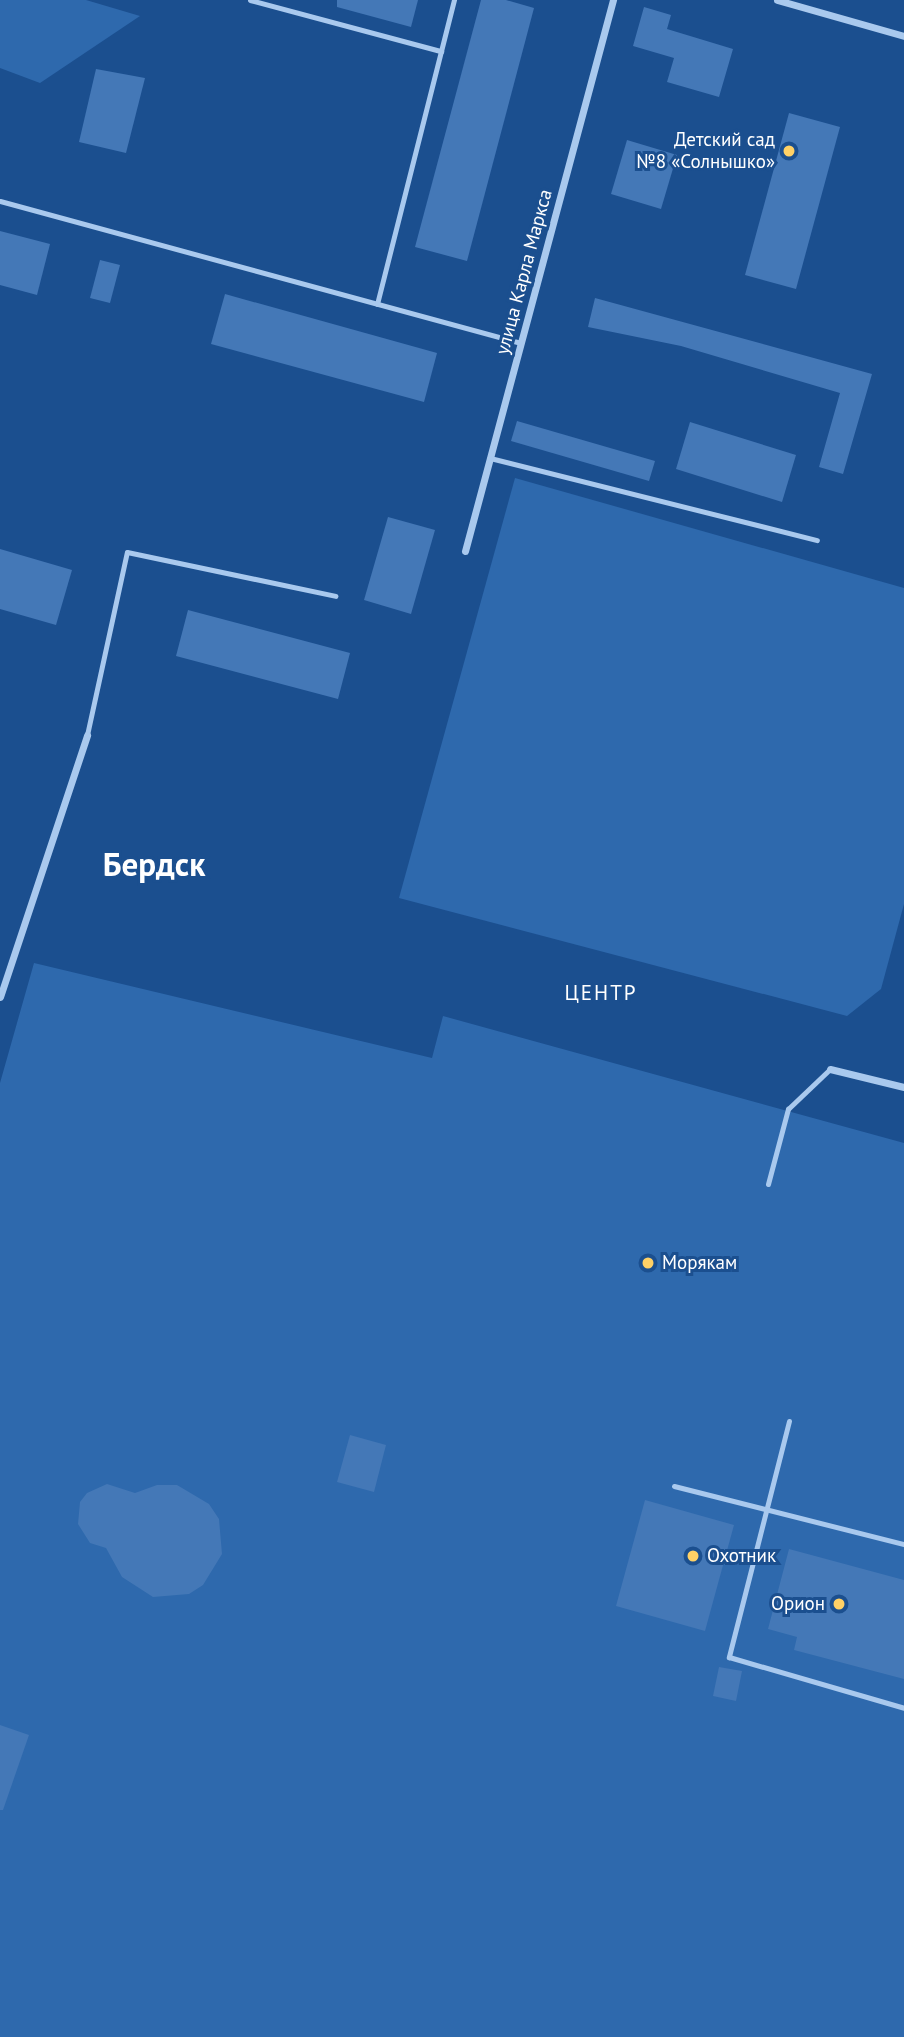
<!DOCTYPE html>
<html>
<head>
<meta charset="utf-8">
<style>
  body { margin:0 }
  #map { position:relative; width:904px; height:2037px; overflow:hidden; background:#1b4f8f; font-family:"PT Sans",sans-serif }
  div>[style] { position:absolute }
  .green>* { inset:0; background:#2e69ad }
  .building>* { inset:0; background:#4478b7 }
  .lane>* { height:5px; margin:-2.5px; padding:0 2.5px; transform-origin:2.5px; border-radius:2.5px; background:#a9c9ee }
  .street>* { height:7px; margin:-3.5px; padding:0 3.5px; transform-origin:3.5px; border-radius:3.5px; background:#a9c9ee }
  .dots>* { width:19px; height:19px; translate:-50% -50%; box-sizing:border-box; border:4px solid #1b4f8f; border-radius:50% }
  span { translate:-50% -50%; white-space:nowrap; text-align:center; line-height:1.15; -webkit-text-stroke:6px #1b4f8f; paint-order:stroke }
  .poi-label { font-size:19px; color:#fff }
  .right { translate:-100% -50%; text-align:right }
  .left { translate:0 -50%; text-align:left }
  .street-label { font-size:19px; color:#fff }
  .neighbourhood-label { font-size:21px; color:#fff; letter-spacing:2px }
  .town-label { font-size:33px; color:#fff; font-weight:700 }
</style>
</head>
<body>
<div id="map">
  <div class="green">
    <div style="clip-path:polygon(0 0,86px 0,140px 16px,40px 83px,0 68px)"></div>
    <div style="clip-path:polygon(515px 478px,904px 588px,904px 904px,881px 989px,847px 1016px,399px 898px)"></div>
    <div style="clip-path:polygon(34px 963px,432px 1058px,443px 1016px,904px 1143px,904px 2037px,0 2037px,0 1083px)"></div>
  </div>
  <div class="building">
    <div style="clip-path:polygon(337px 0,418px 0,411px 27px,337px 7px)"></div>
    <div style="clip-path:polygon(481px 0,506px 0,534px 8px,467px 261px,415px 247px)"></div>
    <div style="clip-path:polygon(644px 7px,671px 15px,667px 29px,733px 49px,719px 97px,667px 82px,674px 58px,633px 46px)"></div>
    <div style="clip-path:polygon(96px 69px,145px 78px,126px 153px,79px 142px)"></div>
    <div style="clip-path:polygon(789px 113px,840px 127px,796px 289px,745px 275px)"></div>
    <div style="clip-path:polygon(627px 140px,677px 155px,661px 209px,611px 194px)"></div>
    <div style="clip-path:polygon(0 231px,50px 244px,37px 295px,0 285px)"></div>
    <div style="clip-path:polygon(100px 260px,120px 265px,110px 303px,90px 298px)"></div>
    <div style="clip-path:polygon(225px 294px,437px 353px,424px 402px,211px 344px)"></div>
    <div style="clip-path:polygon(595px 298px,872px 374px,843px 474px,819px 467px,840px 393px,681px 346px,588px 327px)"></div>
    <div style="clip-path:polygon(517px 421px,655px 461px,649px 481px,511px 441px)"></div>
    <div style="clip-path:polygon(690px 422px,796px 455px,782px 502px,676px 469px)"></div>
    <div style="clip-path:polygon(388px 517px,435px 530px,411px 614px,364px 600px)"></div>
    <div style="clip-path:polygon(0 549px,72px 570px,56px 625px,0 609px)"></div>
    <div style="clip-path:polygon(188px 610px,350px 653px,338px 699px,176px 656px)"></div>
    <div style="clip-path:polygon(350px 1435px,386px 1445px,374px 1492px,337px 1482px)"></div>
    <div style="clip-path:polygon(107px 1484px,135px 1493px,157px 1485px,177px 1485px,209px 1504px,219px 1519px,222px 1554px,203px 1585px,189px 1594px,153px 1597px,122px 1577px,106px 1548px,90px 1543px,78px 1524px,80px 1502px,87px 1493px)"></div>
    <div style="clip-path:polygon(645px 1500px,734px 1525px,705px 1631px,616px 1606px)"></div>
    <div style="clip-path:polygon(789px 1549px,904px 1580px,904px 1679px,794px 1650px,797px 1637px,768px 1629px)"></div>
    <div style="clip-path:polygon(719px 1667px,742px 1671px,736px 1701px,713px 1696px)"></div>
    <div style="clip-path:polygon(0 1725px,29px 1735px,3px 1810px,0 1810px)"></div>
  </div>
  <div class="lane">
    <div style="left:250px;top:0;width:198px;rotate:15deg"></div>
    <div style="left:0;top:201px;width:540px;rotate:15.25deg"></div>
    <div style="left:377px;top:304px;width:314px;rotate:-75.8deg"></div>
    <div style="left:490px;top:458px;width:337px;rotate:14.1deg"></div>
    <div style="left:87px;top:735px;width:187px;rotate:-77.7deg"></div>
    <div style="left:127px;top:552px;width:213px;rotate:11.9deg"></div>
    <div style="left:768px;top:1184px;width:78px;rotate:-75.1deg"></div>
    <div style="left:788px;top:1109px;width:58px;rotate:-43.6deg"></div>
    <div style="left:789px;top:1421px;width:244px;rotate:104.3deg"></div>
    <div style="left:729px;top:1657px;width:182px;rotate:16.2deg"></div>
    <div style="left:674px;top:1486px;width:237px;rotate:14.2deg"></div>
  </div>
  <div class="street">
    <div style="left:777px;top:0;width:132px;rotate:15.8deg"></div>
    <div style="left:465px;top:551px;width:571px;rotate:-74.97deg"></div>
    <div style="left:0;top:997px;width:276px;rotate:-71.6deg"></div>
    <div style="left:830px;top:1069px;width:76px;rotate:13.7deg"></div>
  </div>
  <div class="dots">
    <div style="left:789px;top:151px;background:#ffd166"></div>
    <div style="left:648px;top:1263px;background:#ffd166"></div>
    <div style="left:693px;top:1556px;background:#ffd166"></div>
    <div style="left:839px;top:1604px;background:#ffd166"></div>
  </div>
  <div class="poi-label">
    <span class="right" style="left:775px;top:151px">Детский сад<br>№8 «Солнышко»</span>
    <span class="left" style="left:662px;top:1263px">Морякам</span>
    <span class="left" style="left:707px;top:1556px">Охотник</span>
    <span class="right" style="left:825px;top:1604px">Орион</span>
  </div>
  <div class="street-label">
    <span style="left:524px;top:272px;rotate:-75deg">улица Карла Маркса</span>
  </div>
  <div class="neighbourhood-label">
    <span style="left:601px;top:993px">ЦЕНТР</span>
  </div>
  <div class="town-label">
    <span style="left:154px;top:864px">Бердск</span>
  </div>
</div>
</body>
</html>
